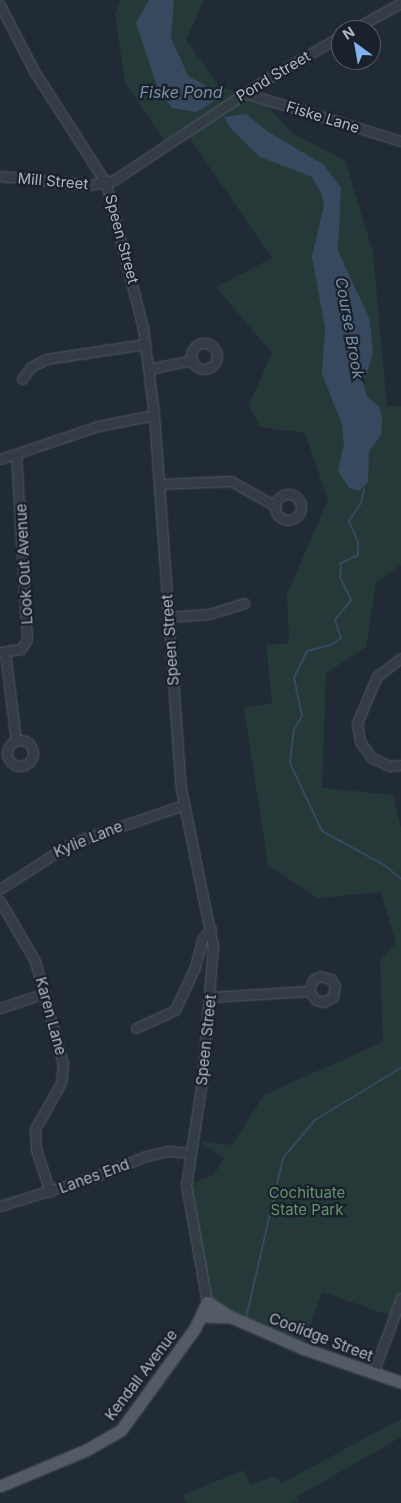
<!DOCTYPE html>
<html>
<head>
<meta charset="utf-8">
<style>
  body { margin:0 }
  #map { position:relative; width:401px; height:1503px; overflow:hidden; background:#212b36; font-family:Inter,sans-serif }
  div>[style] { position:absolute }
  .green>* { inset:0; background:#263939 }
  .water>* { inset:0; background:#37495e }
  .stream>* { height:2px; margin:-1px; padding:0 1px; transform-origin:1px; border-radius:1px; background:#37495e }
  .roads { filter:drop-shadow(0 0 1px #525a64) drop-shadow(0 0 1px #525a64) }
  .minor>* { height:9px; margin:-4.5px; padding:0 4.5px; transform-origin:4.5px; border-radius:4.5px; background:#343c46 }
  .minor>.ring { margin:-4.5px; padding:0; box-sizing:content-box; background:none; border:9px solid #343c46; border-radius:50% }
  .major>* { height:11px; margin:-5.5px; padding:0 5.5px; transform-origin:5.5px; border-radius:5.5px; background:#525b66 }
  span { translate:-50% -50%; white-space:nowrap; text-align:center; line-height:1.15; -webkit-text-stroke:4.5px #1a212b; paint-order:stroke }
  .street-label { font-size:15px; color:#aeb7c3 }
  .park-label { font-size:15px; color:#67926f }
  .water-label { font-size:16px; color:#788faa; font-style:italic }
  .north { position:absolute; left:331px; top:20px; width:50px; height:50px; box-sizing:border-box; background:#1a212b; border:1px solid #555d68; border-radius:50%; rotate:328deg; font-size:14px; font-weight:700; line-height:20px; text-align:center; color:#aeb7c3 }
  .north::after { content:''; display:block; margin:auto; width:18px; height:22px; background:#85b3f2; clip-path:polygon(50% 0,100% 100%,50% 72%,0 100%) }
</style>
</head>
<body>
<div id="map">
  <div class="green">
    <div style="clip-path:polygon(120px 0,204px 0,186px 40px,220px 87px,259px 97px,292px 133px,345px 160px,373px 253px,387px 406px,401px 406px,401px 565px,376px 582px,366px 647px,326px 673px,322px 788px,393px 795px,401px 829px,401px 1298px,395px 1317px,322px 1292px,302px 1348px,207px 1302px,186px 1185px,214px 1175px,224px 1158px,199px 1141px,232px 1145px,264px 1095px,383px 1042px,380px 960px,396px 943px,381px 892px,318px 898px,268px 865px,244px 708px,272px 703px,266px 645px,289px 643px,287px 594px,328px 500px,305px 433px,260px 427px,249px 405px,272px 353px,216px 287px,272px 258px,183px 128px,165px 141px,125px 83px,115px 14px)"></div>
    <div style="clip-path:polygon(401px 1419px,401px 1437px,296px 1497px,299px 1500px,292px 1503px,186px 1503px,183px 1495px,244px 1470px,250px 1485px,275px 1476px,282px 1483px)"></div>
  </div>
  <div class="water">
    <div style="clip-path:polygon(149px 0,174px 0,171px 37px,188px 76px,214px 90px,213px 102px,207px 106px,196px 112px,172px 108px,158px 89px,136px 23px)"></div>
    <div style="clip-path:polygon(246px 114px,267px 131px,324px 165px,341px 188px,338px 251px,370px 320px,373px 354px,363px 384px,367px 396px,380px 408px,382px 420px,381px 435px,369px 451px,368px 482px,359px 491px,349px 488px,338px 471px,344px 444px,342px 424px,322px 374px,325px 328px,312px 257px,324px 205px,321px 193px,312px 177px,260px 157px,232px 130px,224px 117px)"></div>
  </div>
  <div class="stream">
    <div style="left:364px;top:489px;width:14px;rotate:102deg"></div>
    <div style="left:361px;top:503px;width:22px;rotate:124deg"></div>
    <div style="left:349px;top:521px;width:23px;rotate:67deg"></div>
    <div style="left:358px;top:542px;width:13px;rotate:90deg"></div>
    <div style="left:358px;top:555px;width:19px;rotate:155deg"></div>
    <div style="left:341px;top:563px;width:14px;rotate:94deg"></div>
    <div style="left:340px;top:577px;width:25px;rotate:64deg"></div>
    <div style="left:351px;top:600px;width:26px;rotate:129deg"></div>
    <div style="left:335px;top:620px;width:19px;rotate:72deg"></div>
    <div style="left:341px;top:638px;width:12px;rotate:145deg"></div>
    <div style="left:331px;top:645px;width:25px;rotate:166deg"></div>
    <div style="left:307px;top:651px;width:30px;rotate:116deg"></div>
    <div style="left:294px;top:678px;width:39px;rotate:78deg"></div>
    <div style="left:302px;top:716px;width:15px;rotate:122deg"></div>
    <div style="left:294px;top:729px;width:34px;rotate:97deg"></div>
    <div style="left:290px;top:763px;width:75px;rotate:64.8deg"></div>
    <div style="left:322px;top:831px;width:71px;rotate:28.7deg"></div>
    <div style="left:384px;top:865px;width:22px;rotate:39deg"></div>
    <div style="left:246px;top:1318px;width:164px;rotate:-77deg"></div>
    <div style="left:283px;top:1158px;width:50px;rotate:-49.9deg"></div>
    <div style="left:315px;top:1120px;width:100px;rotate:-31.2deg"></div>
  </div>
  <div class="roads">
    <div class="minor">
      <div style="left:0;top:5px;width:74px;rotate:62.7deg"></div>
      <div style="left:34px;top:71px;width:133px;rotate:57.3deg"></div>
      <div style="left:106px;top:183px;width:150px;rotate:75.7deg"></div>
      <div style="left:143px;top:328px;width:88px;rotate:82.8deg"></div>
      <div style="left:154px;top:415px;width:375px;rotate:85.9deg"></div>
      <div style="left:181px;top:789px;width:160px;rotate:78.5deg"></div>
      <div style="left:213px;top:946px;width:135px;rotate:94.7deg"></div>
      <div style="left:202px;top:1081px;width:105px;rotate:98.7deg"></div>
      <div style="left:186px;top:1185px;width:119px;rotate:79.8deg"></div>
      <div style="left:352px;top:30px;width:56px;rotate:-28.9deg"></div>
      <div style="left:245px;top:93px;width:163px;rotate:17.1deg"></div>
      <div style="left:0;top:176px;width:90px;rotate:5.7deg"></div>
      <div style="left:90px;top:185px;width:25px;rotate:-12deg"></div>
      <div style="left:114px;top:180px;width:181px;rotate:-33.5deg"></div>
      <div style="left:265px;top:80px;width:88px;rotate:-30.1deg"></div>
      <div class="ring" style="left:191px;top:343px;width:17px;height:17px"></div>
      <div style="left:149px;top:369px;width:44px;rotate:-11.8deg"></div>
      <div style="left:22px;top:379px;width:15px;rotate:-53deg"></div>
      <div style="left:31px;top:367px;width:17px;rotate:-28deg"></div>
      <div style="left:46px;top:359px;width:100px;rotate:-8.6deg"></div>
      <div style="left:0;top:459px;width:103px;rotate:-18.6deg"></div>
      <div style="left:98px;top:426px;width:57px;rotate:-11.1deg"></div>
      <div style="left:160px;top:484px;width:71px;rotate:-2.4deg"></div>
      <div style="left:231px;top:481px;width:51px;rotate:29.6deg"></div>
      <div class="ring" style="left:275px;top:494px;width:17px;height:17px"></div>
      <div style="left:168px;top:617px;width:41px;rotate:-4.2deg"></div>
      <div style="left:209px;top:614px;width:37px;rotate:-17deg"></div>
      <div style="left:0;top:652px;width:21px;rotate:-8deg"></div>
      <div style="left:21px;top:649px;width:12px;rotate:-59deg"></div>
      <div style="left:27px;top:639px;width:184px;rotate:-93.4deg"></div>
      <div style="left:5px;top:652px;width:90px;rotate:83deg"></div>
      <div style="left:401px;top:658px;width:30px;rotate:143deg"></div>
      <div style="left:377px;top:676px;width:51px;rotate:113.1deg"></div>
      <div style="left:357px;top:723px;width:19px;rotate:81deg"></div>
      <div style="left:360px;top:742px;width:20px;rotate:53deg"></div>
      <div style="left:372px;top:758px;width:20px;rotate:24deg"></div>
      <div style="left:390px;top:766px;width:11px;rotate:-5deg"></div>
      <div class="ring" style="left:7px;top:740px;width:17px;height:17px"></div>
      <div style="left:0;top:889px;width:85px;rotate:-32.9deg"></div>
      <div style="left:71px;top:843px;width:118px;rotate:-18.7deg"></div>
      <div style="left:0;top:901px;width:69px;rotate:59.7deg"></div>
      <div style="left:35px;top:961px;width:107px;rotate:74.8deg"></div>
      <div style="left:63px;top:1064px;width:19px;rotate:96deg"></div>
      <div style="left:61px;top:1083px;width:53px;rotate:119.5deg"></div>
      <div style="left:35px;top:1129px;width:20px;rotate:87deg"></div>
      <div style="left:36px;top:1149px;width:45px;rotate:72deg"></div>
      <div style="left:210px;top:997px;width:99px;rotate:-3.5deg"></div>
      <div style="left:309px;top:991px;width:11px;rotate:52deg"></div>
      <div style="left:316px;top:1000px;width:7px;rotate:16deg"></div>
      <div style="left:323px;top:1002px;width:11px;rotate:-27deg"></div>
      <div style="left:333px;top:997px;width:12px;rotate:-81deg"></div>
      <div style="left:335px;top:985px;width:7px;rotate:-124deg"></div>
      <div style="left:331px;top:979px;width:11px;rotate:-165deg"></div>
      <div style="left:320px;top:976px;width:8px;rotate:150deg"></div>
      <div style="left:313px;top:980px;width:12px;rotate:110deg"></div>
      <div style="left:0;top:1008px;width:47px;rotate:-18.4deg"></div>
      <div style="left:136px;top:1028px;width:43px;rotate:-24.8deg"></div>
      <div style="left:175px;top:1010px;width:47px;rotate:-65.1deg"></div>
      <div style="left:195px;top:967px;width:30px;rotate:-75deg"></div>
      <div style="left:203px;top:938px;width:12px;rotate:-48deg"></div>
      <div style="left:0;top:1206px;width:101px;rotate:-17.4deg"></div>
      <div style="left:96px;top:1176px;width:54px;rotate:-21.8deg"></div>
      <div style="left:146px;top:1156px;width:23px;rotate:-13deg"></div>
      <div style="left:168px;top:1151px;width:21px;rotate:5deg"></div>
      <div style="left:373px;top:1373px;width:80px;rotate:-69.5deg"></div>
    </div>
    <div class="major">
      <div style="left:202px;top:1316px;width:29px;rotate:2deg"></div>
      <div style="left:0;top:1486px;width:93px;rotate:-22.7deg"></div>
      <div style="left:86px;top:1450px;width:40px;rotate:-29.7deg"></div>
      <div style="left:121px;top:1430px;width:126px;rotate:-54deg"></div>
      <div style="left:195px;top:1328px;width:29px;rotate:-65deg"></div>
      <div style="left:207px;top:1302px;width:28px;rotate:32deg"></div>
      <div style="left:231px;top:1317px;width:77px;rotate:23.6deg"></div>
      <div style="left:302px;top:1348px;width:105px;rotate:19deg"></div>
    </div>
  </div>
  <div class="street-label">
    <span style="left:273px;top:76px;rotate:-31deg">Pond Street</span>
    <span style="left:323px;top:117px;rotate:17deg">Fiske Lane</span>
    <span style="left:53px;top:181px;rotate:5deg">Mill Street</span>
    <span style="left:122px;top:239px;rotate:75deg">Speen Street</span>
    <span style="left:24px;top:564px;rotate:-93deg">Look Out Avenue</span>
    <span style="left:170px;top:640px;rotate:-94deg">Speen Street</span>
    <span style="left:88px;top:839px;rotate:-22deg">Kylie Lane</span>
    <span style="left:51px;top:1016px;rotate:75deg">Karen Lane</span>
    <span style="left:206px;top:1040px;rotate:-84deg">Speen Street</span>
    <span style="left:94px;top:1176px;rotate:-20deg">Lanes End</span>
    <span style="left:321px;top:1337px;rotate:21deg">Coolidge Street</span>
    <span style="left:141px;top:1375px;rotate:-53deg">Kendall Avenue</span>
  </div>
  <div class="park-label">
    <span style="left:307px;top:1201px">Cochituate<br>State Park</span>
  </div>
  <div class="water-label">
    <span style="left:181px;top:92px">Fiske Pond</span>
    <span style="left:350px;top:328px;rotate:80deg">Course Brook</span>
  </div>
  <div class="north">N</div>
</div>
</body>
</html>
